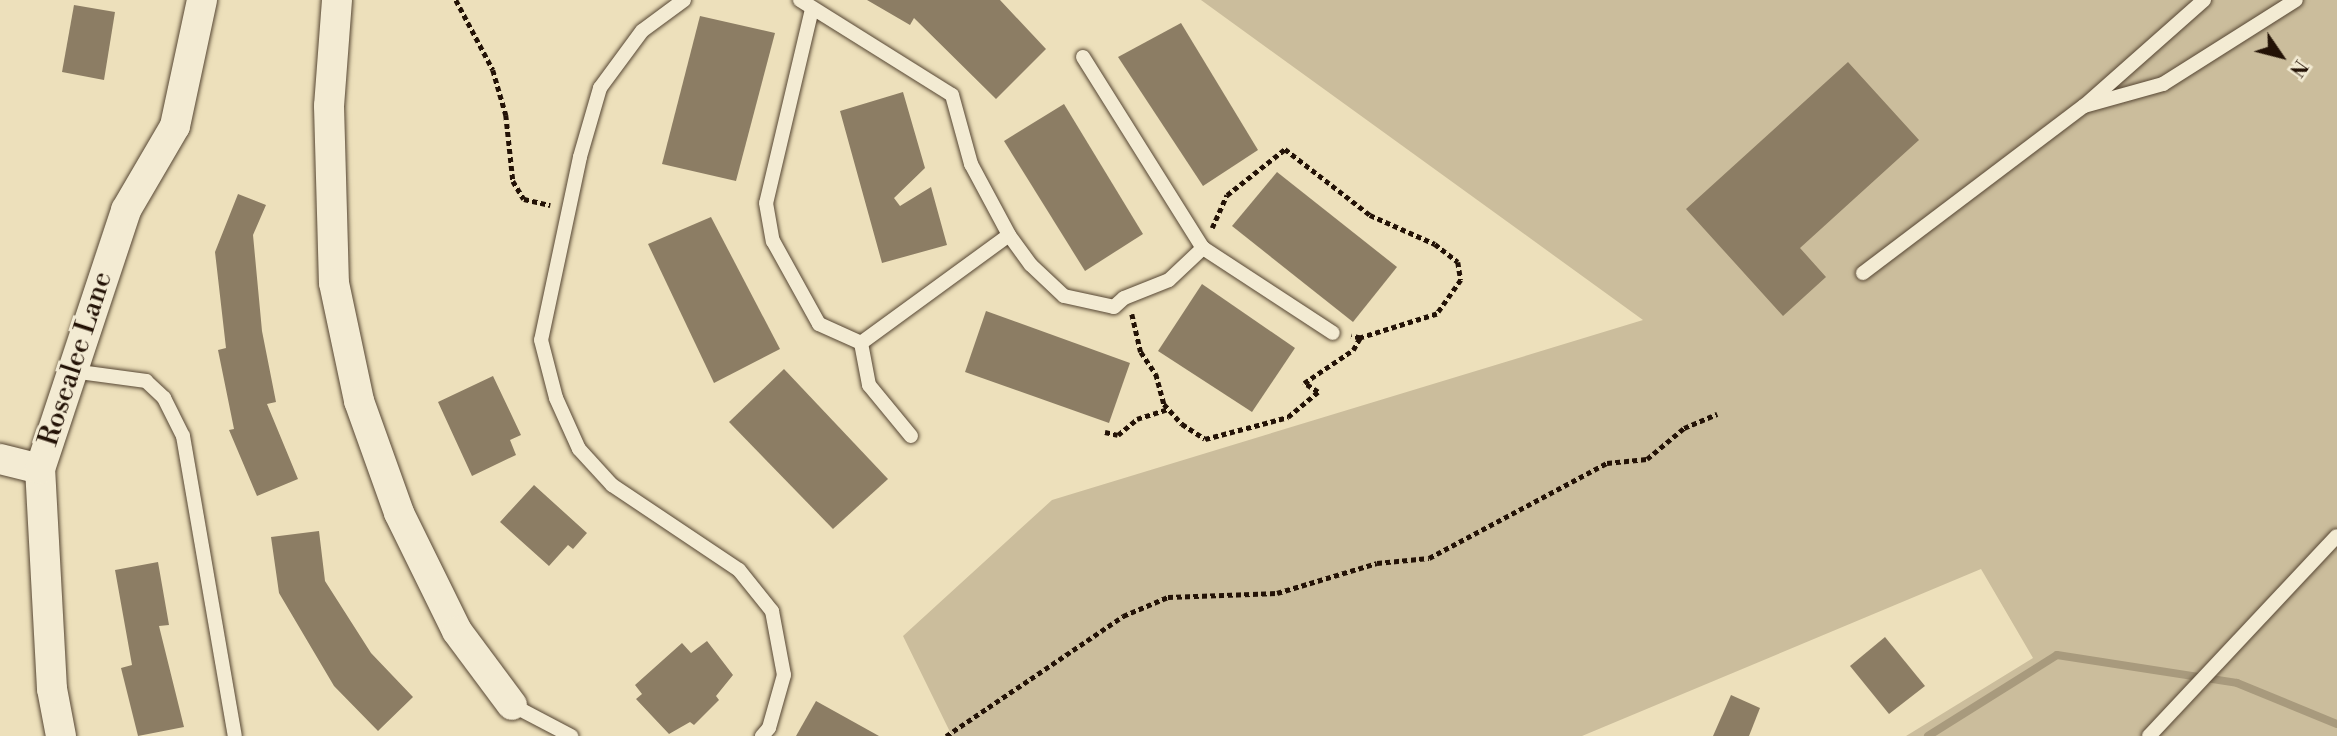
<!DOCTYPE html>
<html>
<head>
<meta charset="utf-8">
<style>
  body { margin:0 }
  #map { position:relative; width:2337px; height:736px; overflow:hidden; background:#ede0bb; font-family:"Libre Bodoni",serif }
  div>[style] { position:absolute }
  .green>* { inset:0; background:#cbbd9c }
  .stream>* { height:8px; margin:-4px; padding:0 4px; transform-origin:4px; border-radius:4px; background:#a89a7d }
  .building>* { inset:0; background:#8c7d64 }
  .path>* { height:4.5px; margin-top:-2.25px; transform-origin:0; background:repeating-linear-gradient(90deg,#231206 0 5px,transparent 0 8.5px) }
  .roads { filter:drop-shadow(0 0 2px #564633) drop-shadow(0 0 2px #564633) }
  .lane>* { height:14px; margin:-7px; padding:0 7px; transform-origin:7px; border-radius:7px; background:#f3ebd3 }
  .street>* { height:30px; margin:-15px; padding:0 15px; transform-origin:15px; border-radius:15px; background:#f3ebd3 }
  span { translate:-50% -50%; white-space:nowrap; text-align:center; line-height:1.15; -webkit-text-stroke:6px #f3ebd3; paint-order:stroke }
  .street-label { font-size:28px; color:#231206 }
  .north { position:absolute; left:2246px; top:21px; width:70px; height:70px; -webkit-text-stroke:5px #f3ebd3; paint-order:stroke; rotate:125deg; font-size:19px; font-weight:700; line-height:28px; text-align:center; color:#231206 }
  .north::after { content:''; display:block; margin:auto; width:24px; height:32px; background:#231206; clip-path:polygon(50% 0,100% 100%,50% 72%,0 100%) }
</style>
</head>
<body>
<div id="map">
  <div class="green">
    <div style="clip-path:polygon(1201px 0,2337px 0,2337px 736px,1906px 736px,2033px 658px,1981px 569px,1582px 736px,952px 736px,903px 636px,1052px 500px,1643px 320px)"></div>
  </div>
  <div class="stream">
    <div style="left:1928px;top:736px;width:152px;rotate:-32.1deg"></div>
    <div style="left:2057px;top:655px;width:182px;rotate:8.8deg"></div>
    <div style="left:2237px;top:683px;width:108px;rotate:22.3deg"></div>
  </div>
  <div class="building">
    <div style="clip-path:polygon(867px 0,1000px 0,1046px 49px,996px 99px,914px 18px,910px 25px)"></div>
    <div style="clip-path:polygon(74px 5px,115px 12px,104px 80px,62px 72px)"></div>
    <div style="clip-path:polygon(700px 16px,775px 33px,736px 181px,662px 164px)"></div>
    <div style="clip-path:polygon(1181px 23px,1258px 150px,1203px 186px,1118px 57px)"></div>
    <div style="clip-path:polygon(1848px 62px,1919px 140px,1800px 248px,1826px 277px,1783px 316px,1686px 209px)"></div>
    <div style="clip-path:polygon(903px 92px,925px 168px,894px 198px,900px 206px,931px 187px,947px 245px,882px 263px,840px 111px)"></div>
    <div style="clip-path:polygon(1064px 104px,1143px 234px,1085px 271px,1004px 141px)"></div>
    <div style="clip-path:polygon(1277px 172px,1397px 267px,1353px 322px,1232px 226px)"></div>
    <div style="clip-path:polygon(238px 194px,266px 205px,253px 235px,262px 331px,276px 402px,267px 404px,298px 479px,257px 496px,229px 430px,234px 429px,218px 350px,226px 348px,215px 252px)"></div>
    <div style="clip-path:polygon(711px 217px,780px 349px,714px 383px,648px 244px)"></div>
    <div style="clip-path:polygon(1202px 284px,1295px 348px,1252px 412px,1158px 351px)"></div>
    <div style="clip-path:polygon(986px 311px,1130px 363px,1109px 423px,965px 372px)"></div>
    <div style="clip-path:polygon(784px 369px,888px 479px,833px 529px,729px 422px)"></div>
    <div style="clip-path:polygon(493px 376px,521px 435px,510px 440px,516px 455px,472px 476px,438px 402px)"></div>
    <div style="clip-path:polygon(534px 485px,587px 533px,573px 549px,568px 545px,549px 566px,500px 522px)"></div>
    <div style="clip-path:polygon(319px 531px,325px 581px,371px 653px,413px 697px,378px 731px,334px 686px,279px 593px,271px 537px)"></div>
    <div style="clip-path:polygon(158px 562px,169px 625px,159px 626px,184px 727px,138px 736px,121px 668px,132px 665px,115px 570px)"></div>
    <div style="clip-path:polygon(1885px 637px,1925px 686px,1889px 714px,1850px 666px)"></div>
    <div style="clip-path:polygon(707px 641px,733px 675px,716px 696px,719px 700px,694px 725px,690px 722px,669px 734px,636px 699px,642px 694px,635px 685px,682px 643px,691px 653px)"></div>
    <div style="clip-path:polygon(1731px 695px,1760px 708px,1749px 736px,1713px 736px)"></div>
    <div style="clip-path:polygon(816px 701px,879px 736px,796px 736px)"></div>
  </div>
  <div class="path">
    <div style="left:456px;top:0;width:79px;rotate:62.1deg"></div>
    <div style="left:493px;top:70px;width:47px;rotate:73.9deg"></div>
    <div style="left:506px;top:115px;width:66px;rotate:83.9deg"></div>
    <div style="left:513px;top:181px;width:21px;rotate:59deg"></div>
    <div style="left:524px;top:199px;width:27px;rotate:13deg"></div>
    <div style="left:1212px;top:228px;width:36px;rotate:-66deg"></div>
    <div style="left:1227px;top:195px;width:74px;rotate:-38.4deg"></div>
    <div style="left:1285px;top:149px;width:108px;rotate:37.8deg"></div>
    <div style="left:1370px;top:215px;width:71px;rotate:24deg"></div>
    <div style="left:1435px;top:244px;width:29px;rotate:38deg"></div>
    <div style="left:1458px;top:262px;width:18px;rotate:81deg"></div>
    <div style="left:1461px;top:280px;width:42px;rotate:125.2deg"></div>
    <div style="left:1437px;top:314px;width:81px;rotate:162.7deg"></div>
    <div style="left:1360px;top:338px;width:9px;rotate:-167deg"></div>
    <div style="left:1132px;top:314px;width:39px;rotate:77deg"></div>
    <div style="left:1141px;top:352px;width:27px;rotate:56deg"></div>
    <div style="left:1156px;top:374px;width:31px;rotate:75deg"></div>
    <div style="left:1164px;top:404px;width:27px;rotate:48deg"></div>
    <div style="left:1182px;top:424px;width:27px;rotate:33deg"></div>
    <div style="left:1205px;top:439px;width:86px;rotate:-14.8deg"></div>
    <div style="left:1288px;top:417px;width:39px;rotate:-40deg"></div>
    <div style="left:1318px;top:392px;width:17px;rotate:-147deg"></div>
    <div style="left:1304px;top:383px;width:59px;rotate:-34deg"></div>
    <div style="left:1353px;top:350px;width:14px;rotate:-60deg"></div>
    <div style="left:1105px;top:432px;width:13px;rotate:13deg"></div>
    <div style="left:1118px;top:435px;width:25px;rotate:-40deg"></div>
    <div style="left:1137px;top:419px;width:33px;rotate:-18deg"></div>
    <div style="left:946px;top:736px;width:214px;rotate:-34.1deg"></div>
    <div style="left:1123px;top:616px;width:49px;rotate:-22.9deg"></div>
    <div style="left:1168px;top:597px;width:109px;rotate:-2.1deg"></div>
    <div style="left:1277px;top:593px;width:104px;rotate:-16.7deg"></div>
    <div style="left:1377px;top:563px;width:52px;rotate:-5.5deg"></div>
    <div style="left:1429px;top:558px;width:202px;rotate:-28.1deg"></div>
    <div style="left:1607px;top:463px;width:40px;rotate:-5.7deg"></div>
    <div style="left:1647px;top:459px;width:48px;rotate:-40deg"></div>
    <div style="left:1684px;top:428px;width:36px;rotate:-23deg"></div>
  </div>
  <div class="roads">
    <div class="lane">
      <div style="left:684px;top:0;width:52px;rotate:143.6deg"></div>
      <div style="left:642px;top:31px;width:71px;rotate:126.4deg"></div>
      <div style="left:600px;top:88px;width:72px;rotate:106.2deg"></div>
      <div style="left:580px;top:157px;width:187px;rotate:102deg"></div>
      <div style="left:541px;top:340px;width:60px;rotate:75.5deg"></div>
      <div style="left:556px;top:398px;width:56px;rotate:65.7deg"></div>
      <div style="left:579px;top:449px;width:49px;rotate:47.5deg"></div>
      <div style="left:612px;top:485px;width:153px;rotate:33.8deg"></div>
      <div style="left:739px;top:570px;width:53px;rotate:51.2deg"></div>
      <div style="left:772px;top:611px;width:65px;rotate:79.4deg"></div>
      <div style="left:784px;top:675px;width:55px;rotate:105.8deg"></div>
      <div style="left:769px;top:728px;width:11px;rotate:131deg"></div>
      <div style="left:800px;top:0;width:179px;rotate:32deg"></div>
      <div style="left:952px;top:95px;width:72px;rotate:74.6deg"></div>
      <div style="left:971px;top:164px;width:81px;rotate:61.8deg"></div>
      <div style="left:1009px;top:235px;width:37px;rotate:54deg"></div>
      <div style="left:1031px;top:265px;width:45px;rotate:43.2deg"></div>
      <div style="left:1064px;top:296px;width:51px;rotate:12.4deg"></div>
      <div style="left:1114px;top:307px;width:13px;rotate:-42deg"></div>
      <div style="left:1124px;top:298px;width:48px;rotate:-21.8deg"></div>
      <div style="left:1169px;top:280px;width:47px;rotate:-43.3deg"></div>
      <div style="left:2204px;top:0;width:160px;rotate:138.5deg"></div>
      <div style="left:2084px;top:106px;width:82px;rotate:-15.6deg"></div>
      <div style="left:2163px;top:84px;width:157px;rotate:-32.3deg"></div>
      <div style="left:812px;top:9px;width:199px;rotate:103.3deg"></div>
      <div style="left:766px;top:203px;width:39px;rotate:80deg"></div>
      <div style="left:773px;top:241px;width:95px;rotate:61deg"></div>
      <div style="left:819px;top:324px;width:46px;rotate:24.3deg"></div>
      <div style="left:861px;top:343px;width:183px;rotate:-36.1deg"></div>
      <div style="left:1083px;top:57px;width:226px;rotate:57.9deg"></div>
      <div style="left:1203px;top:248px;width:155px;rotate:33.2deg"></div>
      <div style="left:1863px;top:273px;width:277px;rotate:-37.1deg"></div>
      <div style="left:861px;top:343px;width:43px;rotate:79.2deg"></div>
      <div style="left:869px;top:385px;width:66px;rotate:50.5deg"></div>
      <div style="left:72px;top:371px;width:75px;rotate:7.7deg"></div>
      <div style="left:146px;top:381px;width:25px;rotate:43deg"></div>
      <div style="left:164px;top:398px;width:42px;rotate:63.4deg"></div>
      <div style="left:183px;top:436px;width:304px;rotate:80.2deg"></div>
      <div style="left:512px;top:705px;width:67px;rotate:27.7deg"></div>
      <div style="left:2149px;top:736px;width:274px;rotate:-46.8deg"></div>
    </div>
    <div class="street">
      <div style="left:337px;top:0;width:106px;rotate:94.3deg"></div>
      <div style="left:329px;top:106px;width:177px;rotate:88.4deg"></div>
      <div style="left:334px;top:283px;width:121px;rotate:78deg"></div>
      <div style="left:359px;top:401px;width:119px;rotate:70.3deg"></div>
      <div style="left:399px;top:513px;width:131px;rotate:63.8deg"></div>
      <div style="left:457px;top:631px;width:92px;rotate:53.4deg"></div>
      <div style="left:0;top:459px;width:41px;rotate:14deg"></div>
      <div style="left:61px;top:736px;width:48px;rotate:-100.8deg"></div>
      <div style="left:52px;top:689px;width:220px;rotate:-93.1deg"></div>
      <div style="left:40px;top:469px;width:273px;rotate:-71.6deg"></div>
      <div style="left:126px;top:210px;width:97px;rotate:-59.7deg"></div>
      <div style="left:175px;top:126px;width:129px;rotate:-77.9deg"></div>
    </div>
  </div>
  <div class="street-label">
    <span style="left:76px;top:359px;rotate:-72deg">Rosealee Lane</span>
  </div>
  <div class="north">N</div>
</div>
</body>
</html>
